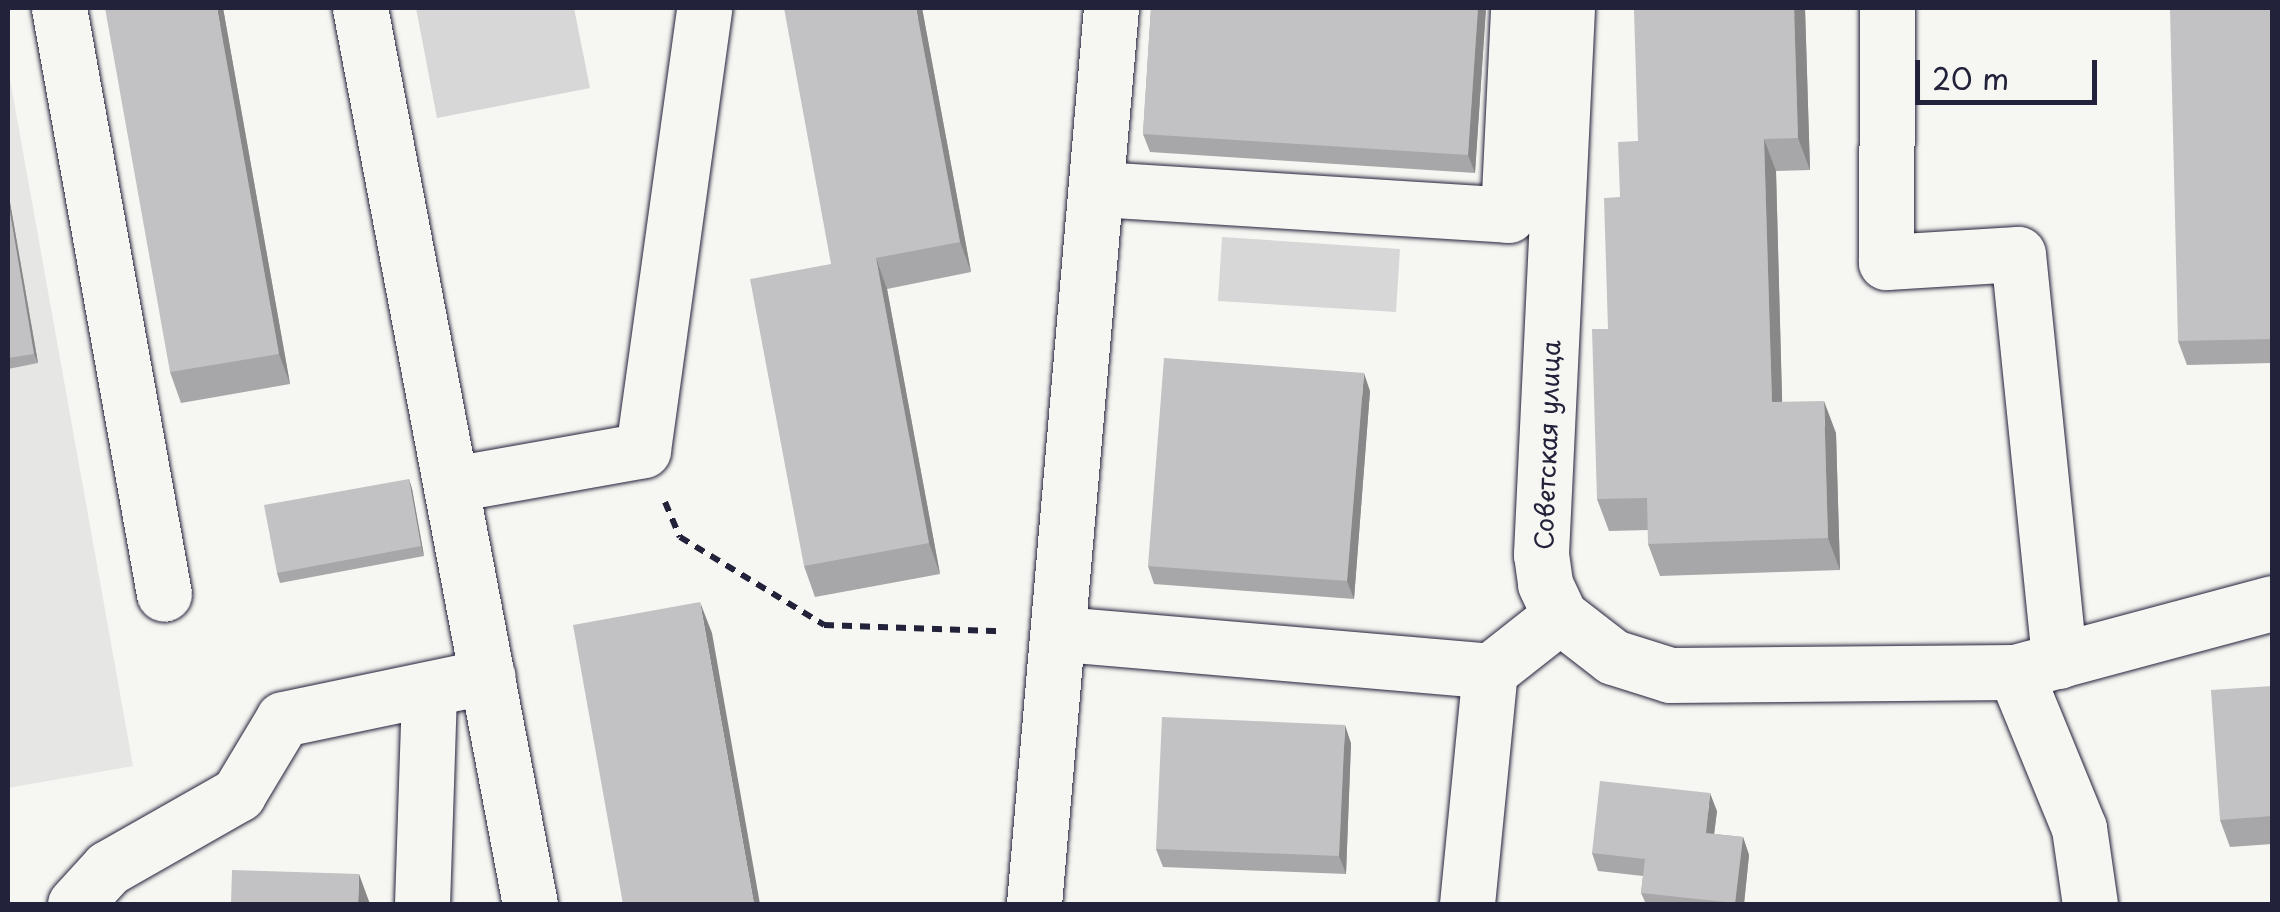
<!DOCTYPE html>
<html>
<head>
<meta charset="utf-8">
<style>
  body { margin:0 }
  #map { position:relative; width:2280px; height:912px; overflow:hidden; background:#f6f6f2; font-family:"Playpen Sans",sans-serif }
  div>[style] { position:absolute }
  .built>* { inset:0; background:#e6e6e4 }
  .green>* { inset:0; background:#d7d7d7 }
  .path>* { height:6px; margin-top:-3px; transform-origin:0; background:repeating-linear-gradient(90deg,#22223b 0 10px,transparent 0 18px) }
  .roads { filter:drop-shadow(0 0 2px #22223b) drop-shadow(0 0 2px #22223b) }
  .minor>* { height:55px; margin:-27.5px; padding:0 27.5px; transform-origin:27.5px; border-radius:27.5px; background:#f6f6f2 }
  .wall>* { inset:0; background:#a7a7a9 }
  .shaded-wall>* { inset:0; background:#888889 }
  .building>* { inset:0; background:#c2c2c4 }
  span { translate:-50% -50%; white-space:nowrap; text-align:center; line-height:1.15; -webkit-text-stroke:10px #f6f6f2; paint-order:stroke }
  .street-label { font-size:25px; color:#22223b }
  .frame { position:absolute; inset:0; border:10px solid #22223b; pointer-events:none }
  .scale { position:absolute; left:1915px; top:60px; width:182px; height:45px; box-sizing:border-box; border:5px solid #22223b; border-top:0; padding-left:12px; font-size:30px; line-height:35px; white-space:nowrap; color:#22223b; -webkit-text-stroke:8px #f6f6f2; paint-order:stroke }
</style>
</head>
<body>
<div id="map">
  <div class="built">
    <div style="clip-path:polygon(8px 68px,133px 766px,8px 788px)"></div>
  </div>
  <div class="green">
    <div style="clip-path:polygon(416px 8px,574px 8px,590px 88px,437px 118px)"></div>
    <div style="clip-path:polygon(1222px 237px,1400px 249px,1396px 312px,1218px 301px)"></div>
  </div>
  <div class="path">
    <div style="left:665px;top:502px;width:38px;rotate:67deg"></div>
    <div style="left:680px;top:537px;width:169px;rotate:31.4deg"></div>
    <div style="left:824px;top:625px;width:176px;rotate:2deg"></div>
  </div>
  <div class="roads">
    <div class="minor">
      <div style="left:59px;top:8px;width:595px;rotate:79.84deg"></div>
      <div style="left:360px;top:8px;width:912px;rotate:79.26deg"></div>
      <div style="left:1567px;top:8px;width:547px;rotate:92.73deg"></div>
      <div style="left:1541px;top:554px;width:30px;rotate:82deg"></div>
      <div style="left:1545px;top:584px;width:35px;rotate:65deg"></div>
      <div style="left:1560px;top:616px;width:67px;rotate:37.7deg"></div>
      <div style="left:1613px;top:657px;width:60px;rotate:17.5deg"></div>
      <div style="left:1670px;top:675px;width:345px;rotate:-0.5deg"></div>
      <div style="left:2015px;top:672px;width:266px;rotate:-15deg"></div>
      <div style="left:1887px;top:8px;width:254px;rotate:90.2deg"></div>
      <div style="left:1886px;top:262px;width:132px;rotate:-3.5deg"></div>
      <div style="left:2018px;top:254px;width:409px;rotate:84.2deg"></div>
      <div style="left:1099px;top:189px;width:410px;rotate:3.6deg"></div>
      <div style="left:1508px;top:215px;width:207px;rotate:-87.2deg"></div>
      <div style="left:453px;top:484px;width:193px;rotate:-10.1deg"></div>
      <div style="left:643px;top:450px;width:446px;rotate:-82.1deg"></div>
      <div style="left:1062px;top:634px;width:430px;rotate:4.9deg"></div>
      <div style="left:2015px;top:672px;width:169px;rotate:67.7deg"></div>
      <div style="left:2079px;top:828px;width:77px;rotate:81.8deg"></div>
      <div style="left:75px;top:904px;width:49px;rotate:-47.5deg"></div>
      <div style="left:108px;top:868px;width:150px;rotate:-29.6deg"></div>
      <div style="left:238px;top:794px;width:87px;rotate:-59deg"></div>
      <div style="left:283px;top:719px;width:209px;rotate:-11.8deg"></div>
      <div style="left:422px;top:904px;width:215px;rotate:-88.1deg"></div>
      <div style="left:1034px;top:904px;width:899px;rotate:-85.09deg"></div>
      <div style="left:1467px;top:904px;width:234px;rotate:-84.4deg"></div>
      <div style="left:1490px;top:671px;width:89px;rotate:-38.2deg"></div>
    </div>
  </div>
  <div class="wall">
    <div style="clip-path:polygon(223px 8px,290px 384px,181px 403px,170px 372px)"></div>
    <div style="clip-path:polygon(922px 8px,971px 272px,887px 289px,940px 574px,815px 597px,804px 566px,831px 264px)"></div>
    <div style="clip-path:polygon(1151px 8px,1486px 8px,1475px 173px,1150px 152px,1143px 134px)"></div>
    <div style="clip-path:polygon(1805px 8px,1810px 170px,1776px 171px,1782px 402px,1836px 433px,1840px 570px,1660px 576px,1648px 544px,1648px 530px,1609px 531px,1597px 499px,1608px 329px,1620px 197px,1638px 141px)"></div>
    <div style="clip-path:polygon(2272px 8px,2272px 363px,2187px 365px,2178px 341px)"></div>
    <div style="clip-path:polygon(8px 191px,38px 363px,8px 369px)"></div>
    <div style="clip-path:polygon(1370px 391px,1354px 599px,1154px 584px,1148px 566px)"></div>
    <div style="clip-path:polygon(409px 479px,412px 489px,424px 556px,280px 583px,277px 573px)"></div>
    <div style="clip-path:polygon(2272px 686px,2272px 844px,2230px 847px,2220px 820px)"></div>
    <div style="clip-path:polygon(1351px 743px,1346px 874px,1163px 867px,1156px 849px)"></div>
    <div style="clip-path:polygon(1717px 811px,1714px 834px,1743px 837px,1749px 855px,1744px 904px,1646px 904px,1641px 893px,1643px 876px,1598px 871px,1592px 853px)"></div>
  </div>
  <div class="shaded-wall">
    <div style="clip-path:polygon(217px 8px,223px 8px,290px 384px,279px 354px)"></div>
    <div style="clip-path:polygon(916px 8px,922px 8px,971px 272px,960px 242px)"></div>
    <div style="clip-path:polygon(1478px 8px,1486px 8px,1475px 173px,1468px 155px)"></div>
    <div style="clip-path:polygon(1794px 8px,1805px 8px,1810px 170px,1798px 138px)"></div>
    <div style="clip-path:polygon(1764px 139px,1776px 171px,1783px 434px,1772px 402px)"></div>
    <div style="clip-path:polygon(8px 191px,38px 363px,34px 354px,8px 201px)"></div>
    <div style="clip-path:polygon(876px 258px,887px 289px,940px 574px,929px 543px)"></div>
    <div style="clip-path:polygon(1364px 373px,1370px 391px,1354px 599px,1347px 581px)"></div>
    <div style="clip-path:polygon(1824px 401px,1836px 433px,1840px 570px,1828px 538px)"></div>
    <div style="clip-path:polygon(409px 479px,412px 489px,424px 556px,421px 546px)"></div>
    <div style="clip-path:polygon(700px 602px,712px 633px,760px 904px,754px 904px)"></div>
    <div style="clip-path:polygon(1345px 725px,1351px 743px,1346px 874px,1339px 856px)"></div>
    <div style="clip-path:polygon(1710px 793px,1717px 811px,1712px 851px,1706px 833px)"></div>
    <div style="clip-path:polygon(1743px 837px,1749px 855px,1744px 904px,1735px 904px)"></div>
    <div style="clip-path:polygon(359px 874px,370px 904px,358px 904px)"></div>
  </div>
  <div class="building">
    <div style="clip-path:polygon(105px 8px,217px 8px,279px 354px,170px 372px)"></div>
    <div style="clip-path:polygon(784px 8px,916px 8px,960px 242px,876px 258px,929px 543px,804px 566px,750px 279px,831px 264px)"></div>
    <div style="clip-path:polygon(1151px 8px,1478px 8px,1468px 155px,1143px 134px)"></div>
    <div style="clip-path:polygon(1651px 8px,1794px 8px,1798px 138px,1764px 139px,1772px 402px,1824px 401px,1828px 538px,1648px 544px,1647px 498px,1597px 499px,1592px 329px,1608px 329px,1604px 198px,1620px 197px,1618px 142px,1638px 141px,1634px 10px,1651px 10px)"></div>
    <div style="clip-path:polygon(2170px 8px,2272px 8px,2272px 339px,2178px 341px)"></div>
    <div style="clip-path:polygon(8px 201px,34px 354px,8px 358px)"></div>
    <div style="clip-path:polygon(1164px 358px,1364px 373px,1347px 581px,1148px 566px)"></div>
    <div style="clip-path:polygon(409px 479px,421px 546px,277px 573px,264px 505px)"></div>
    <div style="clip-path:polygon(700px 602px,754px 904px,623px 904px,573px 625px)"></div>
    <div style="clip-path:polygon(2272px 686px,2272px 816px,2220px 820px,2211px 690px)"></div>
    <div style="clip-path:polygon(1162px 717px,1345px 725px,1339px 856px,1156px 849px)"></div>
    <div style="clip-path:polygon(1600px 781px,1710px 793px,1706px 833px,1743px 837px,1735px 903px,1641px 893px,1645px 859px,1592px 853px)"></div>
    <div style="clip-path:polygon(232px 870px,359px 874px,358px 904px,231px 904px)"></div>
  </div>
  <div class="street-label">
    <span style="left:1547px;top:445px;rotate:-88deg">Советская улица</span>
  </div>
  <div class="frame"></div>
  <div class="scale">20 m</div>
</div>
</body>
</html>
